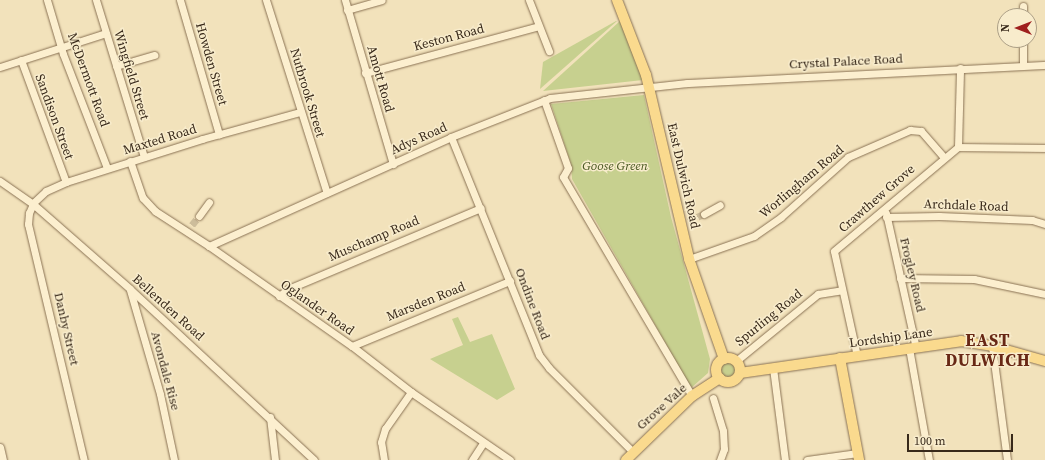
<!DOCTYPE html>
<html>
<head>
<meta charset="utf-8">
<style>
  body { margin:0 }
  #map { position:relative; width:1045px; height:460px; overflow:hidden; background:#f2e2bb; font-family:"Source Serif 4",serif }
  div>[style] { position:absolute }
  .green>* { inset:0; background:#c7d08f }
  .round { border-radius:50% }
  .street-tunnel>* { height:7px; margin-top:-3.5px; transform-origin:0; background:repeating-linear-gradient(90deg,#cdbd9b 0 7px,transparent 0 10.5px) }
  .roads { filter:drop-shadow(0 0 1px #8a7254) drop-shadow(0 0 1px #8a7254) }
  .street>* { height:7px; margin:-3.5px; padding:0 3.5px; transform-origin:3.5px; border-radius:3.5px; background:#fcefcf }
  .primary>* { height:10px; margin:-5px; padding:0 5px; transform-origin:5px; border-radius:5px; background:#fada8e }
  .primary>.ring { margin:-5px; padding:0; box-sizing:content-box; background:none; border:10px solid #fada8e; border-radius:50% }
  span { translate:-50% -50%; white-space:nowrap; text-align:center; line-height:1.15; -webkit-text-stroke:3px #f8eccc; paint-order:stroke }
  .street-label { font-size:13px; color:#38291a }
  .park-label { font-size:13px; color:#47561f; font-style:italic }
  .district-label { font-size:17px; color:#682815; font-weight:700; letter-spacing:1px }
  .north { position:absolute; left:997px; top:8px; width:40px; height:40px; box-sizing:border-box; background:#f8eccc; border:1px solid #ab9e85; border-radius:50%; rotate:270deg; font-size:11px; font-weight:700; line-height:16px; text-align:center; color:#38291a }
  .north::after { content:''; display:block; margin:auto; width:14px; height:18px; background:#9f201e; clip-path:polygon(50% 0,100% 100%,50% 72%,0 100%) }
  .scale { position:absolute; left:907px; top:434px; width:106px; height:18px; box-sizing:border-box; border:2px solid #38291a; border-top:0; padding-left:5px; font-size:12px; line-height:14px; white-space:nowrap; color:#38291a; -webkit-text-stroke:3px #f8eccc; paint-order:stroke }
</style>
</head>
<body>
<div id="map">
  <div class="green">
    <div style="clip-path:polygon(616px 21px,617px 21px,540px 89px,543px 62px)"></div>
    <div style="clip-path:polygon(620px 21px,643px 80px,543px 91px,586px 52px)"></div>
    <div style="clip-path:polygon(644px 95px,671px 217px,710px 359px,708px 373px,691px 388px,572px 179px,571px 164px,551px 104px)"></div>
    <div style="clip-path:polygon(458px 317px,470px 342px,492px 334px,515px 389px,497px 400px,430px 359px,463px 345px,452px 319px)"></div>
    <div class="round" style="left:720px;top:362px;width:16px;height:16px"></div>
  </div>
  <div class="street-tunnel">
    <div style="left:688px;top:221px;width:17px;rotate:-24deg"></div>
    <div style="left:192px;top:225px;width:11px;rotate:-52deg"></div>
  </div>
  <div class="roads">
    <div class="street">
      <div style="left:47px;top:0;width:56px;rotate:73.5deg"></div>
      <div style="left:63px;top:54px;width:122px;rotate:68.9deg"></div>
      <div style="left:96px;top:0;width:164px;rotate:73deg"></div>
      <div style="left:180px;top:0;width:140px;rotate:73.8deg"></div>
      <div style="left:266px;top:0;width:202px;rotate:72.5deg"></div>
      <div style="left:345px;top:0;width:171px;rotate:73.7deg"></div>
      <div style="left:529px;top:0;width:55px;rotate:68.6deg"></div>
      <div style="left:347px;top:10px;width:36px;rotate:-16deg"></div>
      <div style="left:1023px;top:16px;width:10px;rotate:-90deg"></div>
      <div style="left:21px;top:60px;width:130px;rotate:69.8deg"></div>
      <div style="left:1023px;top:65px;width:25px;rotate:-90deg"></div>
      <div style="left:116px;top:66px;width:40px;rotate:-16deg"></div>
      <div style="left:0;top:67px;width:111px;rotate:-17.8deg"></div>
      <div style="left:365px;top:73px;width:180px;rotate:-15.1deg"></div>
      <div style="left:544px;top:100px;width:72px;rotate:70.6deg"></div>
      <div style="left:568px;top:168px;width:10px;rotate:119deg"></div>
      <div style="left:563px;top:177px;width:254px;rotate:59.5deg"></div>
      <div style="left:451px;top:137px;width:235px;rotate:68deg"></div>
      <div style="left:539px;top:355px;width:16px;rotate:52deg"></div>
      <div style="left:549px;top:368px;width:119px;rotate:45deg"></div>
      <div style="left:958px;top:147px;width:87px;rotate:0.7deg"></div>
      <div style="left:130px;top:161px;width:39px;rotate:71deg"></div>
      <div style="left:143px;top:198px;width:18px;rotate:47deg"></div>
      <div style="left:155px;top:211px;width:64px;rotate:32.9deg"></div>
      <div style="left:209px;top:246px;width:174px;rotate:35deg"></div>
      <div style="left:352px;top:346px;width:75px;rotate:37.9deg"></div>
      <div style="left:411px;top:392px;width:120px;rotate:34.5deg"></div>
      <div style="left:0;top:181px;width:40px;rotate:34.9deg"></div>
      <div style="left:33px;top:204px;width:129px;rotate:41.2deg"></div>
      <div style="left:130px;top:289px;width:251px;rotate:42.9deg"></div>
      <div style="left:32px;top:204px;width:19px;rotate:-43deg"></div>
      <div style="left:46px;top:191px;width:22px;rotate:-24deg"></div>
      <div style="left:66px;top:182px;width:143px;rotate:-17.5deg"></div>
      <div style="left:202px;top:139px;width:102px;rotate:-15.4deg"></div>
      <div style="left:33px;top:204px;width:10px;rotate:114deg"></div>
      <div style="left:29px;top:213px;width:11px;rotate:95deg"></div>
      <div style="left:28px;top:224px;width:243px;rotate:76.7deg"></div>
      <div style="left:886px;top:213px;width:138px;rotate:77.5deg"></div>
      <div style="left:704px;top:214px;width:18px;rotate:-29deg"></div>
      <div style="left:199px;top:216px;width:17px;rotate:-54deg"></div>
      <div style="left:886px;top:217px;width:53px;rotate:-1.1deg"></div>
      <div style="left:939px;top:216px;width:93px;rotate:2.5deg"></div>
      <div style="left:1032px;top:220px;width:14px;rotate:17deg"></div>
      <div style="left:209px;top:246px;width:265px;rotate:-24.2deg"></div>
      <div style="left:451px;top:137px;width:106px;rotate:-21.5deg"></div>
      <div style="left:550px;top:98px;width:138px;rotate:-6.2deg"></div>
      <div style="left:687px;top:83px;width:358px;rotate:-2.9deg"></div>
      <div style="left:689px;top:259px;width:69px;rotate:-19.5deg"></div>
      <div style="left:754px;top:236px;width:33px;rotate:-35deg"></div>
      <div style="left:781px;top:217px;width:90px;rotate:-41.8deg"></div>
      <div style="left:848px;top:157px;width:68px;rotate:-23.5deg"></div>
      <div style="left:910px;top:130px;width:11px;rotate:5deg"></div>
      <div style="left:921px;top:131px;width:35px;rotate:49deg"></div>
      <div style="left:900px;top:278px;width:74px;rotate:0.8deg"></div>
      <div style="left:974px;top:279px;width:73px;rotate:11.9deg"></div>
      <div style="left:130px;top:290px;width:108px;rotate:73.9deg"></div>
      <div style="left:160px;top:394px;width:67px;rotate:78deg"></div>
      <div style="left:279px;top:296px;width:11px;rotate:-38deg"></div>
      <div style="left:288px;top:289px;width:209px;rotate:-22.8deg"></div>
      <div style="left:352px;top:346px;width:171px;rotate:-22.4deg"></div>
      <div style="left:992px;top:346px;width:115px;rotate:82.5deg"></div>
      <div style="left:909px;top:348px;width:114px;rotate:79.9deg"></div>
      <div style="left:857px;top:356px;width:107px;rotate:-102.4deg"></div>
      <div style="left:834px;top:251px;width:162px;rotate:-40deg"></div>
      <div style="left:958px;top:147px;width:79px;rotate:-88.5deg"></div>
      <div style="left:736px;top:361px;width:106px;rotate:-39.3deg"></div>
      <div style="left:818px;top:294px;width:24px;rotate:-9deg"></div>
      <div style="left:773px;top:368px;width:93px;rotate:82.6deg"></div>
      <div style="left:713px;top:398px;width:34px;rotate:73deg"></div>
      <div style="left:723px;top:431px;width:18px;rotate:87deg"></div>
      <div style="left:724px;top:449px;width:12px;rotate:110deg"></div>
      <div style="left:270px;top:417px;width:43px;rotate:83.4deg"></div>
      <div style="left:0;top:447px;width:13px;rotate:77deg"></div>
      <div style="left:384px;top:460px;width:18px;rotate:-99deg"></div>
      <div style="left:381px;top:442px;width:14px;rotate:-73deg"></div>
      <div style="left:385px;top:429px;width:45px;rotate:-54.9deg"></div>
      <div style="left:472px;top:460px;width:20px;rotate:-57deg"></div>
      <div style="left:807px;top:460px;width:51px;rotate:-7.8deg"></div>
    </div>
    <div class="primary">
      <div style="left:617px;top:0;width:80px;rotate:68.9deg"></div>
      <div style="left:646px;top:75px;width:189px;rotate:76.8deg"></div>
      <div style="left:689px;top:259px;width:106px;rotate:70.7deg"></div>
      <div style="left:840px;top:358px;width:104px;rotate:79.4deg"></div>
      <div class="ring" style="left:716px;top:358px;width:14px;height:14px"></div>
      <div style="left:740px;top:373px;width:223px;rotate:-8.2deg"></div>
      <div style="left:961px;top:341px;width:31px;rotate:9deg"></div>
      <div style="left:992px;top:346px;width:55px;rotate:15.8deg"></div>
      <div style="left:626px;top:460px;width:92px;rotate:-44.1deg"></div>
      <div style="left:692px;top:396px;width:33px;rotate:-33deg"></div>
    </div>
  </div>
  <div class="street-label">
    <span style="left:449px;top:38px;rotate:-15deg">Keston Road</span>
    <span style="left:846px;top:62px;rotate:-3deg">Crystal Palace Road</span>
    <span style="left:211px;top:64px;rotate:74deg">Howden Street</span>
    <span style="left:131px;top:75px;rotate:73deg">Wingfield Street</span>
    <span style="left:380px;top:79px;rotate:74deg">Amott Road</span>
    <span style="left:88px;top:80px;rotate:70deg">McDermott Road</span>
    <span style="left:307px;top:93px;rotate:73deg">Nutbrook Street</span>
    <span style="left:54px;top:117px;rotate:70deg">Sandison Street</span>
    <span style="left:419px;top:139px;rotate:-24deg">Adys Road</span>
    <span style="left:160px;top:140px;rotate:-17deg">Maxted Road</span>
    <span style="left:683px;top:176px;rotate:77deg">East Dulwich Road</span>
    <span style="left:802px;top:182px;rotate:-40deg">Worlingham Road</span>
    <span style="left:877px;top:199px;rotate:-41deg">Crawthew Grove</span>
    <span style="left:966px;top:206px;rotate:2deg">Archdale Road</span>
    <span style="left:374px;top:239px;rotate:-23deg">Muschamp Road</span>
    <span style="left:912px;top:275px;rotate:77deg">Frogley Road</span>
    <span style="left:426px;top:302px;rotate:-22deg">Marsden Road</span>
    <span style="left:532px;top:304px;rotate:69deg">Ondine Road</span>
    <span style="left:168px;top:308px;rotate:42deg">Bellenden Road</span>
    <span style="left:317px;top:308px;rotate:35deg">Oglander Road</span>
    <span style="left:769px;top:318px;rotate:-39deg">Spurling Road</span>
    <span style="left:66px;top:329px;rotate:77deg">Danby Street</span>
    <span style="left:891px;top:338px;rotate:-8deg">Lordship Lane</span>
    <span style="left:165px;top:371px;rotate:75deg">Avondale Rise</span>
    <span style="left:662px;top:407px;rotate:-42deg">Grove Vale</span>
  </div>
  <div class="park-label">
    <span style="left:615px;top:166px">Goose Green</span>
  </div>
  <div class="district-label">
    <span style="left:988px;top:351px">EAST<br>DULWICH</span>
  </div>
  <div class="north">N</div>
  <div class="scale">100 m</div>
</div>
</body>
</html>
